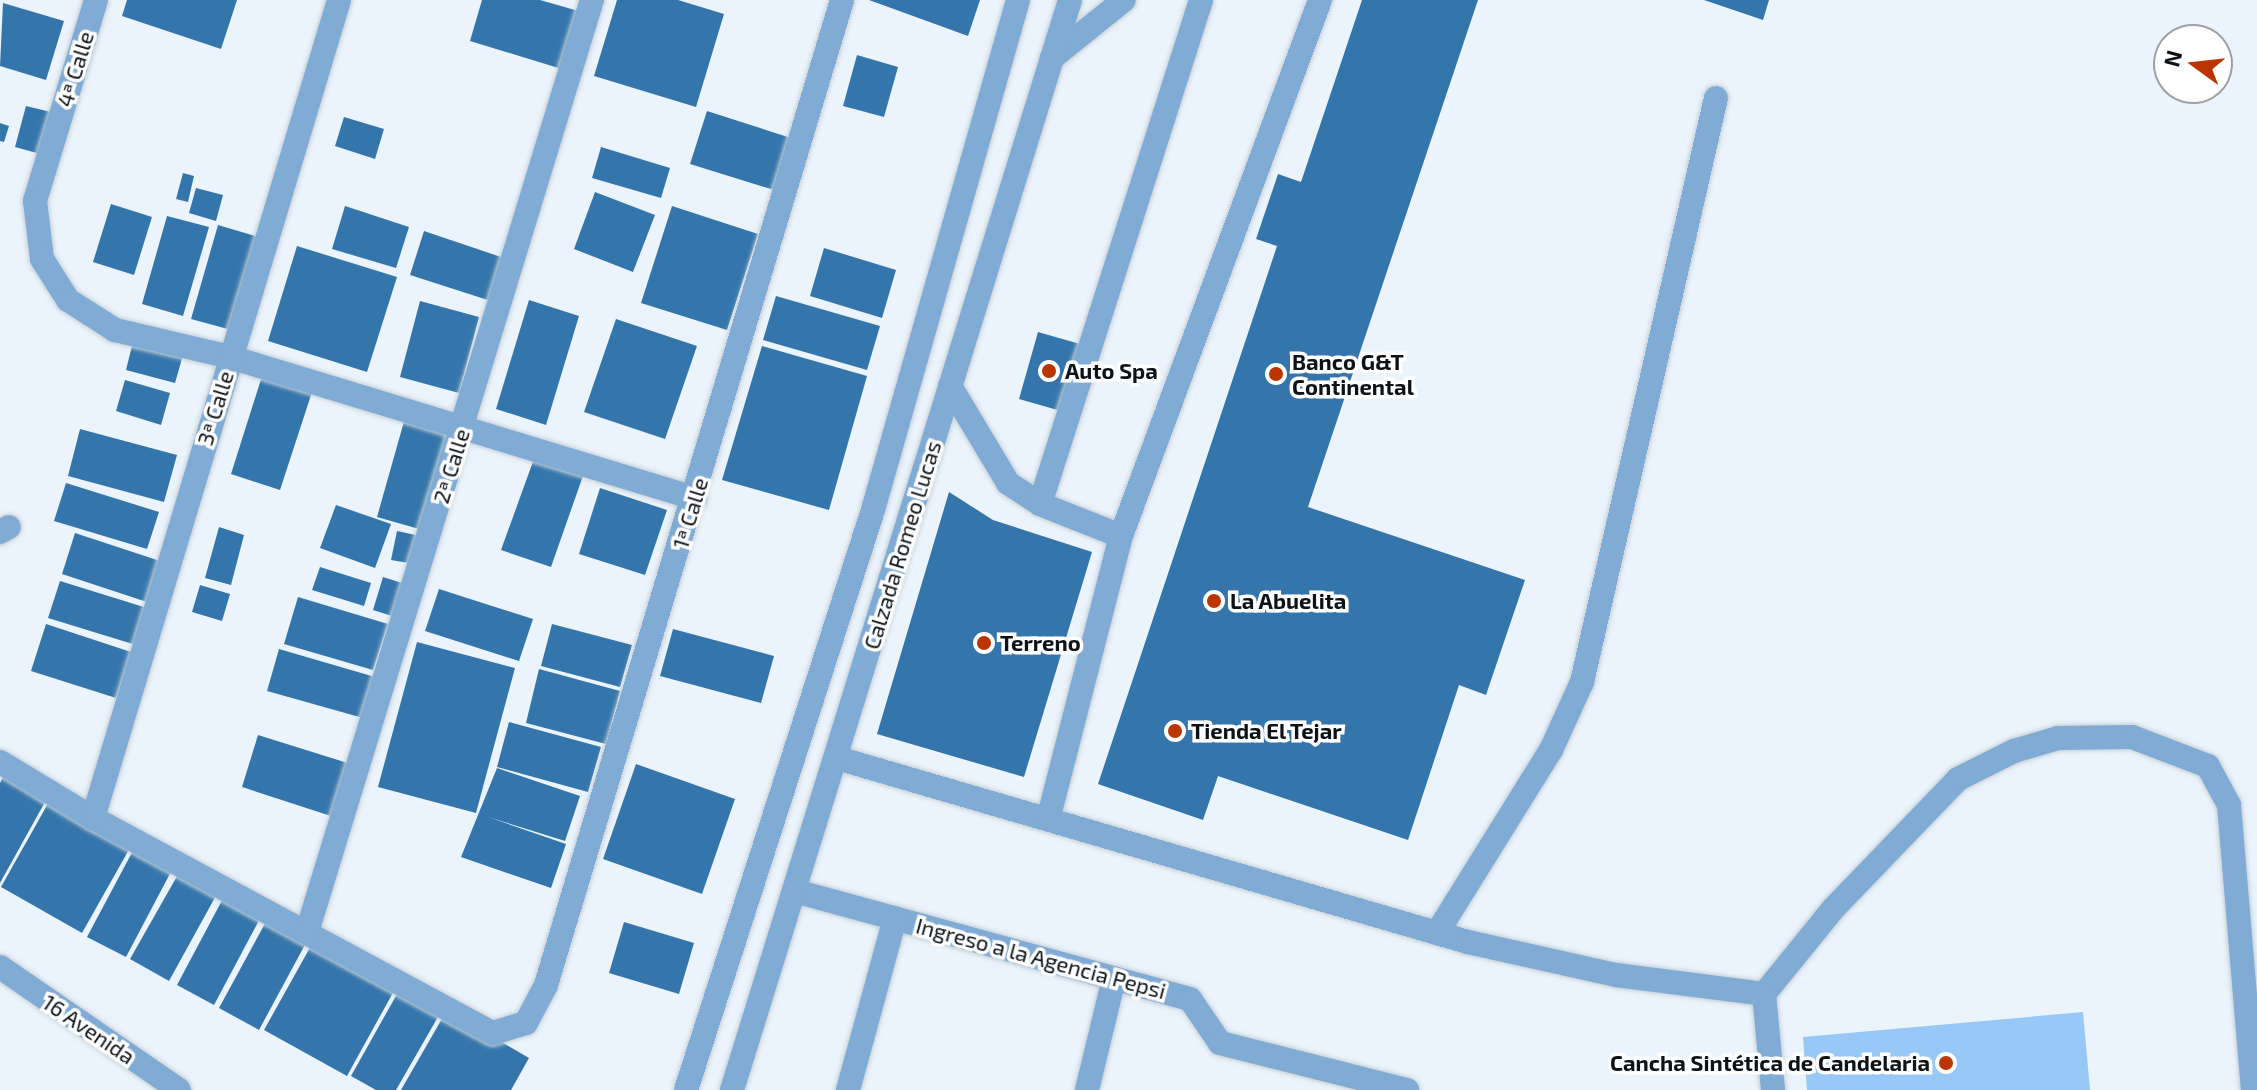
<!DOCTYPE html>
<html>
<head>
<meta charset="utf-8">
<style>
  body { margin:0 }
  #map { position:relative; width:2257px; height:1090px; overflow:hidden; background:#ebf4fc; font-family:"Exo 2",sans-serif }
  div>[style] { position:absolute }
  .green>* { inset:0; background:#98c8f5 }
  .building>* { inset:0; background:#3476ac }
  .roads { filter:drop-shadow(0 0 2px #c7d0d7) drop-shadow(0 0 2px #c7d0d7) }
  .minor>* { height:24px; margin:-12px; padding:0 12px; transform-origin:12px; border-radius:12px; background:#7fabd4 }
  .dots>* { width:22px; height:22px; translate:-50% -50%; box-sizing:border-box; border:4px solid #fff; border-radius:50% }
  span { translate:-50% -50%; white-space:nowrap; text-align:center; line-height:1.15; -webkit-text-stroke:7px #fff; paint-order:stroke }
  .street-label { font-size:22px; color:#0d1217 }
  .poi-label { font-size:22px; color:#0d1217; font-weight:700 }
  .left { translate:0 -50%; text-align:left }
  .right { translate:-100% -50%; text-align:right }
  .north { position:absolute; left:2153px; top:24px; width:80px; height:80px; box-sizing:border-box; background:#fff; border:2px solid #9ea0a2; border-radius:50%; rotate:285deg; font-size:22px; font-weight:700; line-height:32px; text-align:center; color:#0d1217 }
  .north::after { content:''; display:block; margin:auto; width:28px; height:36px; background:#bc3400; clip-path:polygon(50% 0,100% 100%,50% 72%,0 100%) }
</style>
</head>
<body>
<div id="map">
  <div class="green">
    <div style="clip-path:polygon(2083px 1012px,2090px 1090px,1807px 1090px,1803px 1037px)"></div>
  </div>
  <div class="building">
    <div style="clip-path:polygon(127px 0,237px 0,221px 49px,122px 16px)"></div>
    <div style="clip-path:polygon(482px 0,540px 0,582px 12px,565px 70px,470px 41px)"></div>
    <div style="clip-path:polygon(617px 0,678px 0,724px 14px,696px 107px,594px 76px)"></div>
    <div style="clip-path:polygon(869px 0,980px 0,968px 36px)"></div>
    <div style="clip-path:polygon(1362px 0,1478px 0,1308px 507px,1525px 580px,1486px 695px,1459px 685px,1408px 840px,1218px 776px,1203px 820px,1098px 784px,1277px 246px,1256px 239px,1278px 174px,1301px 182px)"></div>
    <div style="clip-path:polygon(1704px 0,1769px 0,1763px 20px)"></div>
    <div style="clip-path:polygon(3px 3px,64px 21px,46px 80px,0 66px)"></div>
    <div style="clip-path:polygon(857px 55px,898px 67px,884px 117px,843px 106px)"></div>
    <div style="clip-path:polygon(26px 106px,55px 113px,44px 155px,15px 147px)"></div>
    <div style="clip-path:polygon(707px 111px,791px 138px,774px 190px,690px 164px)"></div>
    <div style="clip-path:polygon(344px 117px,384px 129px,375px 159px,335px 146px)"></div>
    <div style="clip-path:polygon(0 123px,9px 126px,4px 142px,0 141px)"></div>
    <div style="clip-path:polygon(601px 147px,670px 168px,661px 198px,592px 178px)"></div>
    <div style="clip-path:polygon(183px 173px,194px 176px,188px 202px,176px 199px)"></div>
    <div style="clip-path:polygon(196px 188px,223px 195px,216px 221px,189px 213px)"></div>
    <div style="clip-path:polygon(595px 192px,655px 215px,633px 272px,574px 249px)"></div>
    <div style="clip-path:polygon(111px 204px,152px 217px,134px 275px,93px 262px)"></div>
    <div style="clip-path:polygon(345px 206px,409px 227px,396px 268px,332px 249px)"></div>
    <div style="clip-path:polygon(672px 206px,758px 234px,727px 330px,641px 303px)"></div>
    <div style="clip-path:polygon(167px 216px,209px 227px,183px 316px,142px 304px)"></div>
    <div style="clip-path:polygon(218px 225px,262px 238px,235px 331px,191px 319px)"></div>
    <div style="clip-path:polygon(424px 231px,507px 259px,494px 302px,410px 275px)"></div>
    <div style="clip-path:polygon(297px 246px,397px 277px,367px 372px,268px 341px)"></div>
    <div style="clip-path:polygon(824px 248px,896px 270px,882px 318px,810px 296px)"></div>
    <div style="clip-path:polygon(776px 296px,880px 326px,867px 370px,763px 340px)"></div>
    <div style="clip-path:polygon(529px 300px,579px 316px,546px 425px,496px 409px)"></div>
    <div style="clip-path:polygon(420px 301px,479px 317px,459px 393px,400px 377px)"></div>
    <div style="clip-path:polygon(616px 319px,697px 346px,665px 439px,584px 412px)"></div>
    <div style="clip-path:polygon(1038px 332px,1080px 344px,1061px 411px,1019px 399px)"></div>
    <div style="clip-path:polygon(133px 342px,183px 355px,175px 383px,126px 370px)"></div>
    <div style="clip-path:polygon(762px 346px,867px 376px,829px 510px,722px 480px)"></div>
    <div style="clip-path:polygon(263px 373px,313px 389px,280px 490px,231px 474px)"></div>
    <div style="clip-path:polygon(125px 380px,170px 393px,161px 425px,116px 411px)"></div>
    <div style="clip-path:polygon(405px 418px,454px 433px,426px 531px,377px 517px)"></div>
    <div style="clip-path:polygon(80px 429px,177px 455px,164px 502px,68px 476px)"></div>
    <div style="clip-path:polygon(535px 456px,584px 473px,551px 567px,501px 550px)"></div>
    <div style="clip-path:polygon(66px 483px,159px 512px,147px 549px,54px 521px)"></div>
    <div style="clip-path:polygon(600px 488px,667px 510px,645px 575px,579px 554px)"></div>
    <div style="clip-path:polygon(949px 492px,993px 520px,1092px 552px,1024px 777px,877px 734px)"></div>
    <div style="clip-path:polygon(336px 505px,391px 524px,375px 568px,320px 548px)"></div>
    <div style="clip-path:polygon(219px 527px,244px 535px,231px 585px,205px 578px)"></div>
    <div style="clip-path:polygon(397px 531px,420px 536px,415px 564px,391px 560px)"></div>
    <div style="clip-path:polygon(75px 533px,163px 562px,150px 603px,62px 574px)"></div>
    <div style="clip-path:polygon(320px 567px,371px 583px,364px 606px,312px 590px)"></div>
    <div style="clip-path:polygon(383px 577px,405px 584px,395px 617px,373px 610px)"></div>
    <div style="clip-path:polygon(60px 581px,147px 608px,136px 645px,48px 618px)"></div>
    <div style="clip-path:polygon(200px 585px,230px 594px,222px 621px,192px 612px)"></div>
    <div style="clip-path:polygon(439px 589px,533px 619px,519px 661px,425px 631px)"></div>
    <div style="clip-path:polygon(298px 597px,388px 624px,373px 670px,284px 644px)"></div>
    <div style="clip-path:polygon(46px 624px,131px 652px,116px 698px,31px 671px)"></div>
    <div style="clip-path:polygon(552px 624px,632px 645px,620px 687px,541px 666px)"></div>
    <div style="clip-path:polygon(673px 629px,774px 656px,761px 703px,660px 676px)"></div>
    <div style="clip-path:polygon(417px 642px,515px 668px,476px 813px,378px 787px)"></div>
    <div style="clip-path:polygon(279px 649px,375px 677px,363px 718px,267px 691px)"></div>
    <div style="clip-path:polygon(539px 669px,620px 691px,606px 744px,526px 723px)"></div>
    <div style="clip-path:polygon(509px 722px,601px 747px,588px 792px,497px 767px)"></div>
    <div style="clip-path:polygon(258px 735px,354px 765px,337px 818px,242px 787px)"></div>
    <div style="clip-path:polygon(636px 764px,735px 799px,702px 894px,603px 859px)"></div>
    <div style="clip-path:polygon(497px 768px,580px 796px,565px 841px,488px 817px,566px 844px,551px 888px,461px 857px)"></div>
    <div style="clip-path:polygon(7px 769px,50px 793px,0 883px,0 783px)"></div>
    <div style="clip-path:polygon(50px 800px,131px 846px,82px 933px,1px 887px)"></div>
    <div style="clip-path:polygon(136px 845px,174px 866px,126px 957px,87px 937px)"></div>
    <div style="clip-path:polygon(180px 871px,218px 892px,169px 981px,130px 959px)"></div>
    <div style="clip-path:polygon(227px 891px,264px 911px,214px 1005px,177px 985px)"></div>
    <div style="clip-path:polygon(268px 918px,307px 941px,259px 1030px,219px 1008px)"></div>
    <div style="clip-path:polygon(624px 922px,694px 943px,679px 994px,609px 973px)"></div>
    <div style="clip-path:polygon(312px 944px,395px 989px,347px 1076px,264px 1030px)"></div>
    <div style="clip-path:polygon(401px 987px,442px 1010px,396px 1090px,376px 1090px,351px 1076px)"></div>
    <div style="clip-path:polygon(447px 1010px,529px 1058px,511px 1090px,401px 1090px)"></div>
  </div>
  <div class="roads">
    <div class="minor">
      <div style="left:96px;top:0;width:210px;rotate:106.9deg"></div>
      <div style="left:35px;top:201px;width:58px;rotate:83.1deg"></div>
      <div style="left:42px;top:259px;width:49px;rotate:57.6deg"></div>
      <div style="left:68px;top:300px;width:56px;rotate:32.6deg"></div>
      <div style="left:115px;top:330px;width:118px;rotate:13.2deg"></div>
      <div style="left:230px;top:357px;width:486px;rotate:16.9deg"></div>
      <div style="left:1052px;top:58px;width:92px;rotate:-38.9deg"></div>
      <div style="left:950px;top:386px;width:113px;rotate:59.1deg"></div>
      <div style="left:1008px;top:483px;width:38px;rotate:33deg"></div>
      <div style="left:1040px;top:504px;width:87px;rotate:21.6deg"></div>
      <div style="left:1040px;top:504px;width:529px;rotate:-72.28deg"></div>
      <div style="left:0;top:532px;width:10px;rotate:-29deg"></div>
      <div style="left:837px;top:758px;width:657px;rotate:16.26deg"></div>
      <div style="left:1468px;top:942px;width:152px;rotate:12.6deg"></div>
      <div style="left:1616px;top:975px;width:149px;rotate:7.3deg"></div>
      <div style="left:0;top:762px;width:109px;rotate:31.1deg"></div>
      <div style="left:93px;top:818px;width:454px;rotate:28.3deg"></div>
      <div style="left:493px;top:1033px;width:34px;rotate:-17deg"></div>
      <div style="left:526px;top:1023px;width:43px;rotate:-62.2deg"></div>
      <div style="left:546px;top:985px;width:1029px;rotate:-73.27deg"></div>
      <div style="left:1049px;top:816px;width:289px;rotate:-75.6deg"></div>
      <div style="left:1121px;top:536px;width:572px;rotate:-69.63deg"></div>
      <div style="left:93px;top:818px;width:854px;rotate:-73.26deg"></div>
      <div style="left:795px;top:891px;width:409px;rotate:15.3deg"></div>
      <div style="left:1190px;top:999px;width:53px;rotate:55.7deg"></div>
      <div style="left:1220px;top:1043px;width:193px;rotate:14.1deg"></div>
      <div style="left:307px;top:932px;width:975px;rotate:-73deg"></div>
      <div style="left:1437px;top:933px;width:216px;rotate:-58.1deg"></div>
      <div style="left:1551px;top:750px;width:75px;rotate:-65.5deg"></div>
      <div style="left:1582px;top:682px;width:599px;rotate:-77.08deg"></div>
      <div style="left:0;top:967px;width:217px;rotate:34.5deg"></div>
      <div style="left:1764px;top:994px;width:109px;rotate:-50.9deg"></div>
      <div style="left:1833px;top:909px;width:180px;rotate:-46.1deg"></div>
      <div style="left:1958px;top:779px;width:63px;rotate:-26.6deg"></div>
      <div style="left:2014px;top:751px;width:46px;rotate:-16.5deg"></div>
      <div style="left:2058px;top:738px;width:74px;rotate:-0.8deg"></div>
      <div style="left:2132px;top:737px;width:81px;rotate:20.9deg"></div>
      <div style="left:2208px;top:766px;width:44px;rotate:61.7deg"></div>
      <div style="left:2229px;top:805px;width:286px;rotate:85.2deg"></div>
      <div style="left:1764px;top:994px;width:96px;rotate:84.6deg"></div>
      <div style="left:686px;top:1090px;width:609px;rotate:-72.13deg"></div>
      <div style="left:873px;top:510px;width:530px;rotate:-74.13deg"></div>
      <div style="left:732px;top:1090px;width:1141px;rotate:-72.77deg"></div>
      <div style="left:848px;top:1090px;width:178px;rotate:-74.7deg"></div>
      <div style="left:1087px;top:1090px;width:115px;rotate:-76.4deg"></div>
    </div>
  </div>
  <div class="dots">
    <div style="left:1049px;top:371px;background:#bc3400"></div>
    <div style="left:1276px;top:374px;background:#bc3400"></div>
    <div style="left:1214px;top:601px;background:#bc3400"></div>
    <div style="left:984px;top:643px;background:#bc3400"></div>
    <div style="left:1175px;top:731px;background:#bc3400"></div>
    <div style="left:1946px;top:1063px;background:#bc3400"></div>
  </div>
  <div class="street-label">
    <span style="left:75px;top:69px;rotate:-73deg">4ª Calle</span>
    <span style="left:215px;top:408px;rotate:-73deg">3ª Calle</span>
    <span style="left:451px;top:466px;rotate:-73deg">2ª Calle</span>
    <span style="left:690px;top:513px;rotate:-73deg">1ª Calle</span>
    <span style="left:902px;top:545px;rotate:-73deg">Calzada Romeo Lucas</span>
    <span style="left:1041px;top:958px;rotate:15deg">Ingreso a la Agencia Pepsi</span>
    <span style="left:89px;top:1029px;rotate:34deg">16 Avenida</span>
  </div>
  <div class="poi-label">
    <span class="left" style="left:1292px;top:374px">Banco G&amp;T<br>Continental</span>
    <span class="left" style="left:1065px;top:371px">Auto Spa</span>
    <span class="left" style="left:1230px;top:601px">La Abuelita</span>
    <span class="left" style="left:1000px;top:643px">Terreno</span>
    <span class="left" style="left:1191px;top:731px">Tienda El Tejar</span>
    <span class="right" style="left:1930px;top:1063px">Cancha Sintética de Candelaria</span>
  </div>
  <div class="north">N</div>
</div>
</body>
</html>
